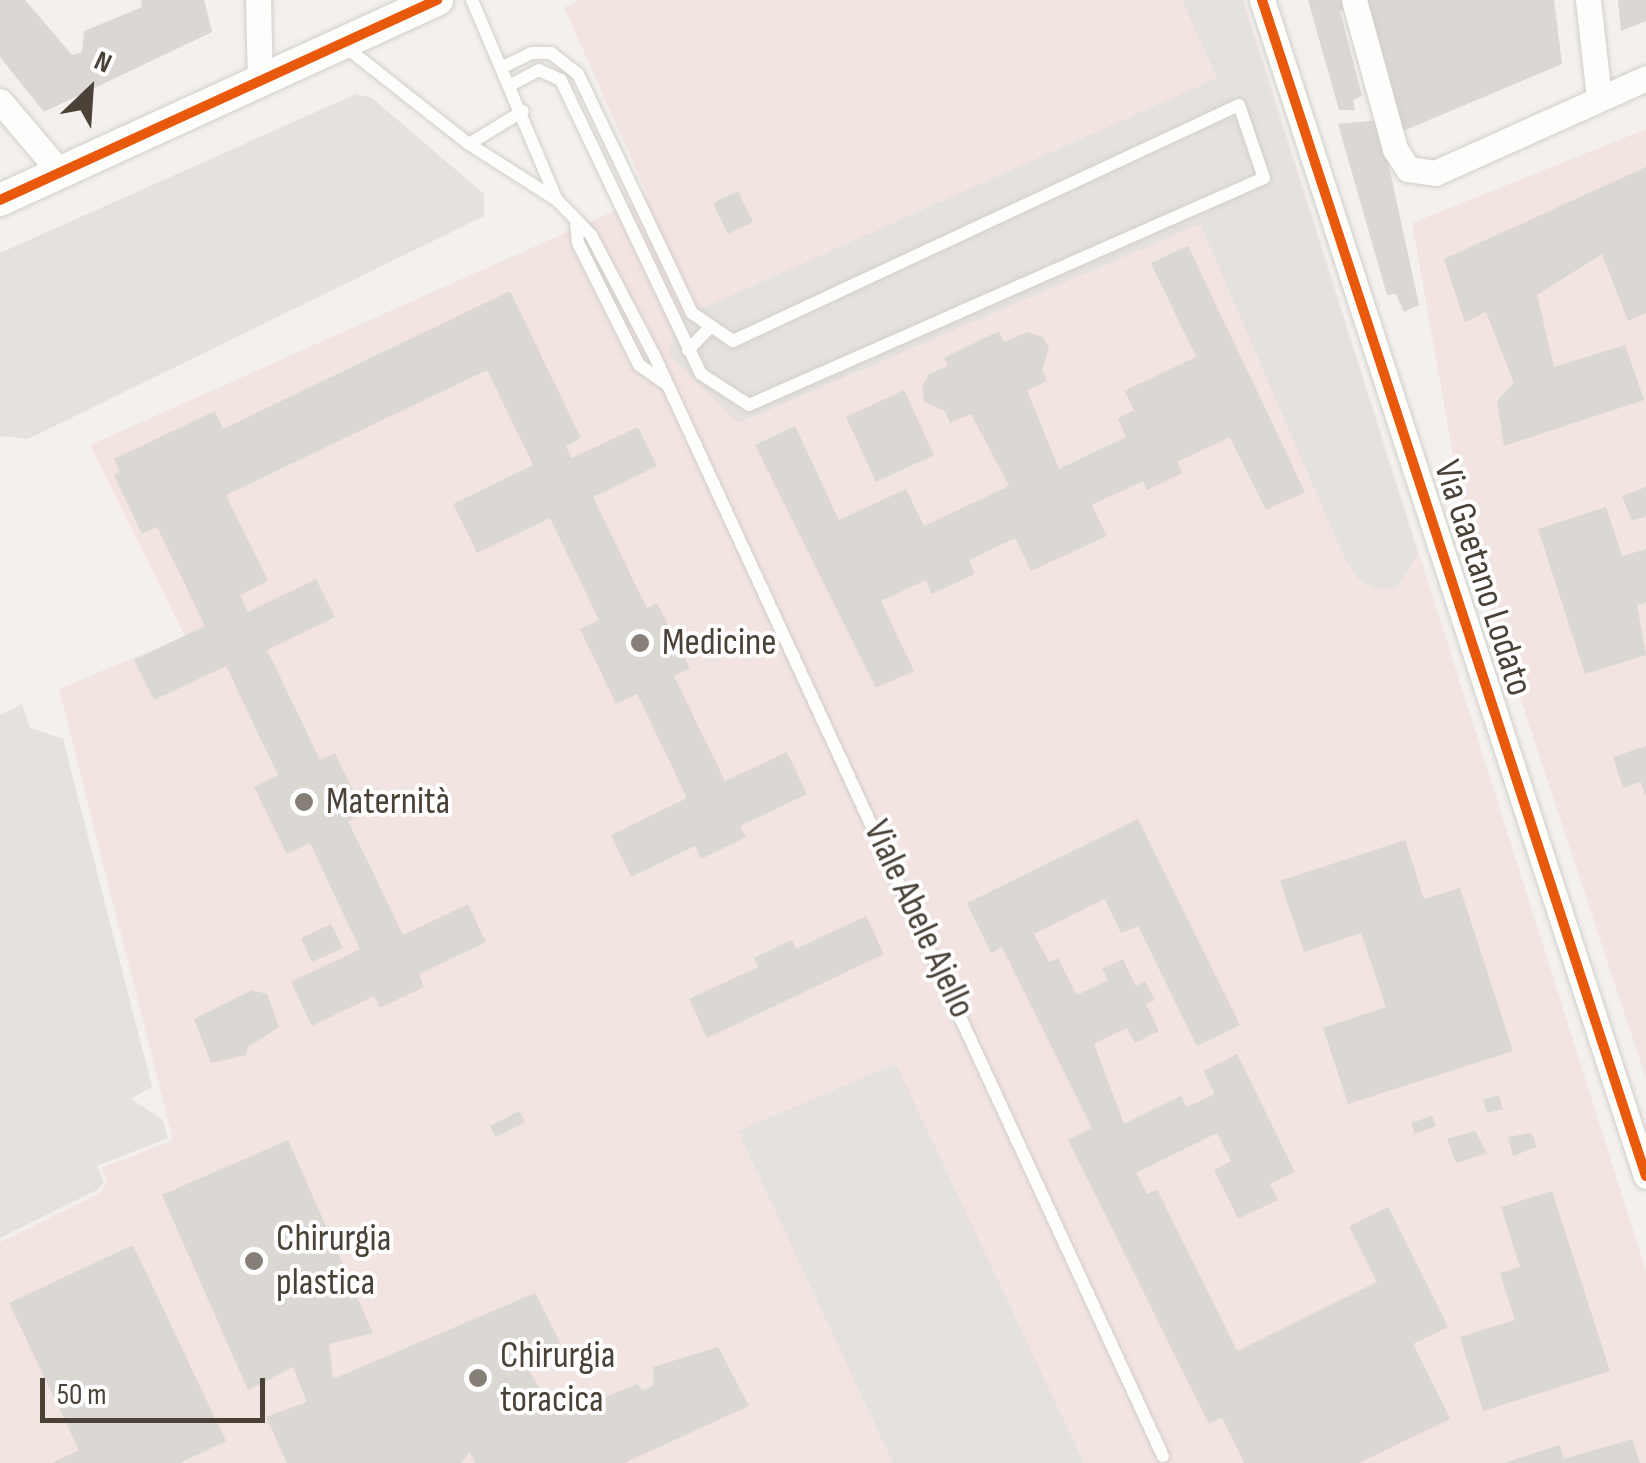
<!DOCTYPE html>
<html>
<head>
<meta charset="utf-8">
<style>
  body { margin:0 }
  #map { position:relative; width:1646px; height:1463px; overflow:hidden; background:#f3f0ed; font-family:"Sofia Sans Condensed",sans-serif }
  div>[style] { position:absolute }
  .medical>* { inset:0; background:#f2e4e1 }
  .parking>* { inset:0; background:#e5e1de }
  .building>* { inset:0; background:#dbd7d3 }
  .roads { filter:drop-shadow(0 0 2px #d1ceca) drop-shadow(0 0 2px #d1ceca) }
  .service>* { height:12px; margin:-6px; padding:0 6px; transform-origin:6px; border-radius:6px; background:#fdfdfc }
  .minor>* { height:25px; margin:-12.5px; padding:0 12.5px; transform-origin:12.5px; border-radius:12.5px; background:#fdfdfc }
  .tertiary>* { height:32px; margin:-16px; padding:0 16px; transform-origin:16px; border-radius:16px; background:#fdfdfc }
  .cycleway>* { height:10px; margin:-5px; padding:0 5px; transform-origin:5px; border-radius:5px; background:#e8590c }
  .dots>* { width:28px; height:28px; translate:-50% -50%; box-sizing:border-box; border:5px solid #fff; border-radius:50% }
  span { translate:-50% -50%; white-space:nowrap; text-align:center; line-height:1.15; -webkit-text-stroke:8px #fff; paint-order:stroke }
  .street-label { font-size:38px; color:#4b4237 }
  .poi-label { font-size:38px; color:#4b4237 }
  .left { translate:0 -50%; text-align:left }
  .north { position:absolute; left:40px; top:40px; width:100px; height:100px; -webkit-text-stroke:8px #fff; paint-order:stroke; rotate:25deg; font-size:28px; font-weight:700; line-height:40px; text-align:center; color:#4b4237 }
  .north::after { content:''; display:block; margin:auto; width:35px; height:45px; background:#4b4237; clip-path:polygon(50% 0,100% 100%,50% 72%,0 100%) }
  .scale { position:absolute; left:40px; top:1378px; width:225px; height:45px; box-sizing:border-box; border:5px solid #4b4237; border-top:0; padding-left:12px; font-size:30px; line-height:35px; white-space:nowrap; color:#4b4237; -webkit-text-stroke:8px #fff; paint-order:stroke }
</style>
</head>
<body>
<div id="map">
  <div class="medical">
    <div style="clip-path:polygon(579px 0,1244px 0,1646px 1271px,1646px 1463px,0 1463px,0 1242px,100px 1193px,107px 1182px,101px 1168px,173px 1140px,59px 689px,185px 636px,90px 445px,648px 196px,564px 7px)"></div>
    <div style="clip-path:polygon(1646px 129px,1646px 1078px,1468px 540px,1412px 223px)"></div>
  </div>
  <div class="parking">
    <div style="clip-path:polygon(1182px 0,1242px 0,1418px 554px,1397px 588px,1377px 589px,1359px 580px,1345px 559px,1200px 224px,738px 423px,669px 355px,675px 324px,692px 313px,1217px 78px)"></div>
    <div style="clip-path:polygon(356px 94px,372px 98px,484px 194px,484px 216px,28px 439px,0 436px,0 253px)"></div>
    <div style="clip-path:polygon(22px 704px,30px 728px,63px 739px,152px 1087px,131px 1099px,163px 1120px,168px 1138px,97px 1166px,104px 1182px,97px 1190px,0 1238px,0 715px)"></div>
    <div style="clip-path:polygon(896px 1064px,1084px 1463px,893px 1463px,738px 1131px)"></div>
  </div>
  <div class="building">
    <div style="clip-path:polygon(0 0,25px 0,72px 55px,82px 52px,84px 31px,142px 7px,141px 0,204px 0,212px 32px,44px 112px,0 57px)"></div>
    <div style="clip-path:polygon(1308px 0,1347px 0,1349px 9px,1340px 11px,1362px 96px,1353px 100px,1355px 110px,1339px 110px)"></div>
    <div style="clip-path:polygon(1365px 0,1554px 0,1562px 64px,1396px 134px)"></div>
    <div style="clip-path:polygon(1618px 0,1646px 0,1646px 21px,1621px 31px)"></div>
    <div style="clip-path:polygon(1379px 120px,1419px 305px,1404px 312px,1396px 294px,1387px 295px,1338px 124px)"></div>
    <div style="clip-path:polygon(1646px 167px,1646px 313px,1628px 321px,1602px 254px,1537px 295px,1554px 367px,1625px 345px,1644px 400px,1504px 446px,1497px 401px,1514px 383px,1486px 312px,1465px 322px,1444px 259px)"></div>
    <div style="clip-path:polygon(738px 191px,753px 222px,728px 234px,713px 203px)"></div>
    <div style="clip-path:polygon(1188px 246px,1305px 492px,1266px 510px,1230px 437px,1177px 462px,1182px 473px,1147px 490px,1143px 481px,1092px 505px,1107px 536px,1031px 571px,1015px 538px,969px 560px,975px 574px,932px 594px,926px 580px,881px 601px,914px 671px,876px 688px,755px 445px,795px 426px,839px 520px,906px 489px,924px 526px,1009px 486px,971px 414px,950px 423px,945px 411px,924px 402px,922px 387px,929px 374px,948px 366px,944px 358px,999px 331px,1004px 342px,1027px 332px,1043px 337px,1049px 348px,1042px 369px,1047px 381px,1027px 390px,1059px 469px,1126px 437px,1118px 418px,1134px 410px,1124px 391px,1196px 357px,1151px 263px)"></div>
    <div style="clip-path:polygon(510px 291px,581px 438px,566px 446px,572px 458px,638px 427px,657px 466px,593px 497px,647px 608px,657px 603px,690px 668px,674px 676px,725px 781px,787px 752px,807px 794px,740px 826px,746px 837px,701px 859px,695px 846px,631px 877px,611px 835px,687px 798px,637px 694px,616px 704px,580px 629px,599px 620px,550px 518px,477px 553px,453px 504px,533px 465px,487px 370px,226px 495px,268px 581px,240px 595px,248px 612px,316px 579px,335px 617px,267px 650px,320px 760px,335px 753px,364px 814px,348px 821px,403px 935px,468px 904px,486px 942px,419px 974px,424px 987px,380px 1008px,374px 996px,312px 1026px,291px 982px,360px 949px,310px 843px,287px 854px,254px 787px,278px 775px,226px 666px,154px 700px,134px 660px,205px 626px,157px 527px,142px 534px,114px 475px,120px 472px,114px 459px,215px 411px,223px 429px)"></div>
    <div style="clip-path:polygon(904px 390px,934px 455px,876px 482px,846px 417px)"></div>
    <div style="clip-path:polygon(1646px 487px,1646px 516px,1632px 521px,1622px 496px)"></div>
    <div style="clip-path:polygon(1606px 507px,1622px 556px,1646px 549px,1646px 602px,1637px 605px,1646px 655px,1585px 674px,1538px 529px)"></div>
    <div style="clip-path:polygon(1646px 746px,1646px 795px,1645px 795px,1641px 782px,1623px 788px,1613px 757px)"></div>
    <div style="clip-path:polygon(1138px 819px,1240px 1025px,1197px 1046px,1138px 926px,1121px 933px,1105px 899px,1034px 934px,1049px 962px,1058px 958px,1077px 995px,1108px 980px,1102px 969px,1123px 959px,1136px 986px,1145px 981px,1155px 1000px,1146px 1004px,1159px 1031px,1135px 1043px,1127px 1028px,1094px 1044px,1124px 1124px,1181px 1096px,1187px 1107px,1215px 1094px,1203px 1071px,1237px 1054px,1295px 1172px,1270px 1184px,1278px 1200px,1238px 1219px,1214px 1170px,1231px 1161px,1217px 1133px,1136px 1173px,1147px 1194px,1157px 1189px,1237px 1351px,1377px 1282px,1349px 1226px,1388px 1207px,1448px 1327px,1413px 1344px,1450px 1419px,1359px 1463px,1244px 1463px,1222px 1417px,1209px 1424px,1068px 1140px,1092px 1128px,1002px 947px,991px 953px,967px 903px)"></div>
    <div style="clip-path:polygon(1405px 840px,1424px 899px,1460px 888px,1513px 1051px,1348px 1104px,1323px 1028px,1386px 1007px,1361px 933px,1304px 952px,1280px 881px)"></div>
    <div style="clip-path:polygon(866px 916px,884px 954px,707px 1038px,689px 999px,758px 967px,754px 958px,792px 940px,796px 949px)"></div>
    <div style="clip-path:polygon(331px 924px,343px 948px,312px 962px,301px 938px)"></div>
    <div style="clip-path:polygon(252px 990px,267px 994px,279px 1027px,248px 1047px,246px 1055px,211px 1063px,194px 1019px)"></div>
    <div style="clip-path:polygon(1499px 1095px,1503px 1109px,1487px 1113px,1483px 1100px)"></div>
    <div style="clip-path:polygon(519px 1111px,525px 1122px,496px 1137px,490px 1126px)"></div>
    <div style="clip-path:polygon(1432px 1116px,1436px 1126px,1415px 1134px,1411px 1123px)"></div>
    <div style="clip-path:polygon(1475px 1131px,1487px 1153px,1456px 1163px,1447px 1139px)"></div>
    <div style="clip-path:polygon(1532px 1133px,1536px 1147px,1513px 1156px,1508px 1137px)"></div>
    <div style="clip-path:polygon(288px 1140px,373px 1333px,329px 1344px,333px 1379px,535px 1293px,563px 1349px,530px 1372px,540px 1390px,553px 1389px,565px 1413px,638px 1384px,642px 1391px,654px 1385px,653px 1367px,718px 1347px,749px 1406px,624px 1463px,475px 1463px,470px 1452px,461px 1463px,287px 1463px,266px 1417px,307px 1402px,293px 1367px,248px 1390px,162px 1195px)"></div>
    <div style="clip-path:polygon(1552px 1191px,1610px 1371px,1483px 1411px,1460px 1337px,1515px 1320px,1500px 1273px,1520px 1267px,1501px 1207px)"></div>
    <div style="clip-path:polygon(133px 1245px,226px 1441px,180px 1463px,52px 1463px,79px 1450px,9px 1303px)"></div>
    <div style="clip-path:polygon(1632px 1439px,1640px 1463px,1503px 1463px,1560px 1445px,1564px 1459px)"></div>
  </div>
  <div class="roads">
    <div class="service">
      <div style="left:472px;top:0;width:217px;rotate:67deg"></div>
      <div style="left:557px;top:200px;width:49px;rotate:45.8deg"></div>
      <div style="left:591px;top:235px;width:136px;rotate:62.3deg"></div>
      <div style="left:654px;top:355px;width:1213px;rotate:65.19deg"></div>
      <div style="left:343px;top:45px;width:160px;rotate:38.2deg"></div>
      <div style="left:469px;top:144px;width:104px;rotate:32.5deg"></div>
      <div style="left:503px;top:67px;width:32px;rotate:-26deg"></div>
      <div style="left:532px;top:53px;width:19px"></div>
      <div style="left:551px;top:53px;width:34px;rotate:38deg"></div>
      <div style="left:578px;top:74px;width:265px;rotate:64.5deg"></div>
      <div style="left:692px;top:313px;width:50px;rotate:34.3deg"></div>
      <div style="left:733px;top:341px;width:558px;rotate:-25deg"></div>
      <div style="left:1239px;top:105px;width:77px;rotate:71.1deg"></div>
      <div style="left:1264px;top:178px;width:563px;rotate:156.21deg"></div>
      <div style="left:749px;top:405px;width:57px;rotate:-147.1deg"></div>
      <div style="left:701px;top:374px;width:326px;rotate:-115.5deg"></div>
      <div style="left:561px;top:80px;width:24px;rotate:-156deg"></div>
      <div style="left:539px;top:70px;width:32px;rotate:152deg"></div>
      <div style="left:469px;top:144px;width:63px;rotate:-31.4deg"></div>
      <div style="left:576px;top:224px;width:19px;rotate:84deg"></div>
      <div style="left:578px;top:243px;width:136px;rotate:63.4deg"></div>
      <div style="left:639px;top:365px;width:33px;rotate:35deg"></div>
      <div style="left:688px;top:350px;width:29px;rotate:-46deg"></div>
    </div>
    <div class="minor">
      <div style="left:258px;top:0;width:80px;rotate:88.6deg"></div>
      <div style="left:1262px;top:0;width:1237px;rotate:71.92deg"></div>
      <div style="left:1354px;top:0;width:155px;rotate:74.6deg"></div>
      <div style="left:1395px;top:149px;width:24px;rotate:57deg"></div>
      <div style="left:1408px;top:169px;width:27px;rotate:8deg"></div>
      <div style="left:1435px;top:173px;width:231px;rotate:-24.2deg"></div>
      <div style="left:1588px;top:0;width:99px;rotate:83.6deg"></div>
      <div style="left:0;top:101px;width:93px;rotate:49.8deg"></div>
    </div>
    <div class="tertiary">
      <div style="left:0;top:200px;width:481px;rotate:-24.6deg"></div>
    </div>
  </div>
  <div class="cycleway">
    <div style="left:1262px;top:0;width:1237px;rotate:71.92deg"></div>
    <div style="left:0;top:200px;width:481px;rotate:-24.6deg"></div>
  </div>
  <div class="dots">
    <div style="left:640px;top:643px;background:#867f77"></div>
    <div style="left:304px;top:802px;background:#867f77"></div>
    <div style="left:254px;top:1261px;background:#867f77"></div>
    <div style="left:478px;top:1378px;background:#867f77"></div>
  </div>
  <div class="street-label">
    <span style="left:1483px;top:578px;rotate:72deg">Via Gaetano Lodato</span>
    <span style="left:919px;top:919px;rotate:65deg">Viale Abele Ajello</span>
  </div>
  <div class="poi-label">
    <span class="left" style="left:662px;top:643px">Medicine</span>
    <span class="left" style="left:326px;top:802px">Maternità</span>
    <span class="left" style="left:276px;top:1261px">Chirurgia<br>plastica</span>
    <span class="left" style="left:500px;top:1378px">Chirurgia<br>toracica</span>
  </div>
  <div class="north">N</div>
  <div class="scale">50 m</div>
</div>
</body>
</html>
